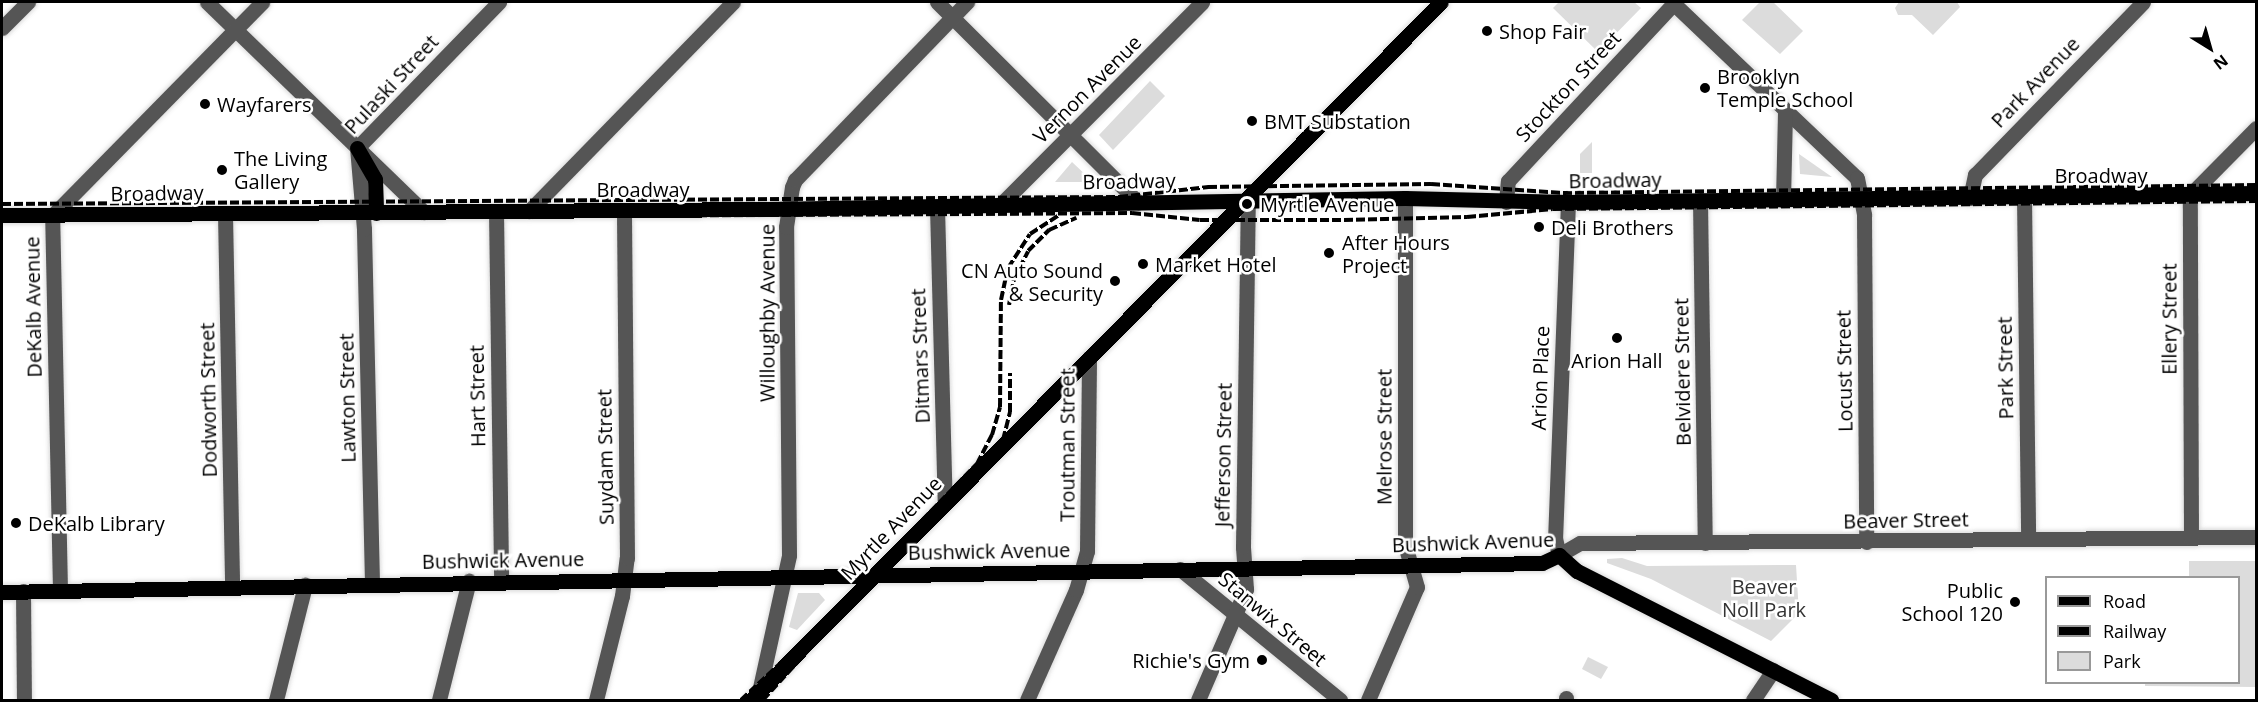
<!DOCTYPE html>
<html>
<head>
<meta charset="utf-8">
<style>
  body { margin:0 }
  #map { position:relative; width:2258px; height:702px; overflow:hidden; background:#fff; font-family:"Open Sans",sans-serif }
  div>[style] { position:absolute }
  .green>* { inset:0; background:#dcdcdc }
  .roads { filter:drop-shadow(0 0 2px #dbdbdb) drop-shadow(0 0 2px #dbdbdb) }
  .minor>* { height:15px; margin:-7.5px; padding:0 7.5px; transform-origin:7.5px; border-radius:7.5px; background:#555 }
  .major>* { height:15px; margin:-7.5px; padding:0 7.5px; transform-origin:7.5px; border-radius:7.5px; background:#000 }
  .rail>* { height:4px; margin-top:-2px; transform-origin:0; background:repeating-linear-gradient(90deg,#000 0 9px,transparent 0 12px) }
  .dots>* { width:16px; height:16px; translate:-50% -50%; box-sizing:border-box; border:3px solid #fff; border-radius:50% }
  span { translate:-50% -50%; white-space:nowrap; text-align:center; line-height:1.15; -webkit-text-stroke:5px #fff; paint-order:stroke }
  .poi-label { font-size:20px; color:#000 }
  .left { translate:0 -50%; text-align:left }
  .right { translate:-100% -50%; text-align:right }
  .street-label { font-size:20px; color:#000 }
  .park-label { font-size:20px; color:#333 }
  .frame { position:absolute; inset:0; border:3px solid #000; pointer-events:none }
  .legend { position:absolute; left:2045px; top:576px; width:195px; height:108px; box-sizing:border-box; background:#fff; border:2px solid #999; margin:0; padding:8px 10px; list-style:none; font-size:18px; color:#000 }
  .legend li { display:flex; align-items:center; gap:12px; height:30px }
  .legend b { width:30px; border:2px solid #999 }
  .north { position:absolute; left:2180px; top:18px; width:60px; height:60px; -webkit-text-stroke:4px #fff; paint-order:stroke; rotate:143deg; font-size:16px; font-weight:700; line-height:24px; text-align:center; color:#000 }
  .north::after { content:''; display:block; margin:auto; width:21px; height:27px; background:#000; clip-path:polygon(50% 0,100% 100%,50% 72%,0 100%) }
</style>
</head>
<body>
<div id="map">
  <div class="green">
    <div style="clip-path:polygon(1559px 2px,1634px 2px,1641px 8px,1598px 52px,1553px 8px)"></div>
    <div style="clip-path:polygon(1760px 2px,1773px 2px,1803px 31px,1780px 54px,1742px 20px)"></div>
    <div style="clip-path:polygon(1899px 2px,1957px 2px,1960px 7px,1933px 35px,1912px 15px,1898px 15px,1895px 8px)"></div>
    <div style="clip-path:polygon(1150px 81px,1165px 96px,1113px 150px,1099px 135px)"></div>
    <div style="clip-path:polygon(1592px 142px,1592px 173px,1580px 173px,1580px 154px)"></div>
    <div style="clip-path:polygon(1799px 154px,1832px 177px,1800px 174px)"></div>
    <div style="clip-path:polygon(1072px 162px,1090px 179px,1088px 182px,1055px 182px)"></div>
    <div style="clip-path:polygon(1622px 558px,1647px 566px,1796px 565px,1799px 613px,1771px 641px,1651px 579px,1607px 563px,1607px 559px)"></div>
    <div style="clip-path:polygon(2189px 561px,2256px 561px,2256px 687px,2145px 686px,2145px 682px,2238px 682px,2238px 578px,2189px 577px)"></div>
    <div style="clip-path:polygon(798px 593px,819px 593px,825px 600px,797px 630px,789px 627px)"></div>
    <div style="clip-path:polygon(1588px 657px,1608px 667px,1601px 679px,1582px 669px)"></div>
  </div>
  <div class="roads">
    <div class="minor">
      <div style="left:207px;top:2px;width:302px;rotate:44.1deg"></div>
      <div style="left:937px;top:2px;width:284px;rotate:44.9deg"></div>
      <div style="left:1672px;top:2px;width:255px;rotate:43.6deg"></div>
      <div style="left:1857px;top:178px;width:38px;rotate:79deg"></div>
      <div style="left:1864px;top:215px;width:327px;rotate:89.6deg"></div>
      <div style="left:2px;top:28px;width:37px;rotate:-45deg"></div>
      <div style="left:2024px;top:197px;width:341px;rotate:89.3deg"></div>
      <div style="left:1970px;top:198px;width:24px;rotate:-78deg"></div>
      <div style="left:1975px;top:175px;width:241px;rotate:-45.8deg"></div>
      <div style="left:1700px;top:200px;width:343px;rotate:89.2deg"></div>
      <div style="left:1783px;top:200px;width:90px;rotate:-88.7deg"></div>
      <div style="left:1506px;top:202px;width:21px;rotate:-85deg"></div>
      <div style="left:1508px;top:181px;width:243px;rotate:-47deg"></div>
      <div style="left:1568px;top:202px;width:336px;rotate:92.2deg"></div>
      <div style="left:1555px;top:538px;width:17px;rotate:77deg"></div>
      <div style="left:1559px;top:555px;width:24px;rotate:-30deg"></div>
      <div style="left:1580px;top:543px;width:676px;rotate:-0.51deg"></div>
      <div style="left:1001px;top:204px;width:285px;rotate:-45.1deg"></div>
      <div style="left:937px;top:207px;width:296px;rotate:88.5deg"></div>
      <div style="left:496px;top:211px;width:369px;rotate:89.2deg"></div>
      <div style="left:529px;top:211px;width:292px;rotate:-45.7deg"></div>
      <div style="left:225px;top:214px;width:372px;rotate:88.9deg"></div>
      <div style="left:2191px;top:538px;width:343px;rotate:-90.2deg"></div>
      <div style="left:2190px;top:195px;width:94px;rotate:-45.4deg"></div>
      <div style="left:1180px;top:569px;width:207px;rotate:39.3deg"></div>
      <div style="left:372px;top:583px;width:354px;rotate:-91.3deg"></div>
      <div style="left:364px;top:229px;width:81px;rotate:-94.9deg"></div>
      <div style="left:357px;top:148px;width:204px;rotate:-45.8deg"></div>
      <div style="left:60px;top:590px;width:374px;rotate:-91.2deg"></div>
      <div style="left:52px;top:216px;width:300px;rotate:-45.5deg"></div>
      <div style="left:23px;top:591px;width:109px;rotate:89.5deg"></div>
      <div style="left:759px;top:692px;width:140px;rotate:-77.6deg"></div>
      <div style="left:789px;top:555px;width:328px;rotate:-90.5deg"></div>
      <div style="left:786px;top:227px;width:40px;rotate:-81.5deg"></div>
      <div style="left:792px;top:187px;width:8px;rotate:-67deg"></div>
      <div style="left:795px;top:180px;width:248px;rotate:-46deg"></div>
      <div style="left:276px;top:700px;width:119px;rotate:-75.8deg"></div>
      <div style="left:439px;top:700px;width:123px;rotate:-75.9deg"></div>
      <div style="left:596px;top:700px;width:107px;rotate:-76deg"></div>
      <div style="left:622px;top:596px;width:38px;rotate:-83deg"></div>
      <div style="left:627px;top:558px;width:348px;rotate:-90.5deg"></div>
      <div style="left:1027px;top:700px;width:120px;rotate:-66deg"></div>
      <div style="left:1076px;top:590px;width:41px;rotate:-74.2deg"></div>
      <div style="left:1087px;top:551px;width:193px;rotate:-89.4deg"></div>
      <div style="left:1198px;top:700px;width:121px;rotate:-66.6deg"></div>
      <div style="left:1246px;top:589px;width:42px;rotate:-94.1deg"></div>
      <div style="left:1243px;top:547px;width:347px;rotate:-89.2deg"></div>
      <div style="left:1368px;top:700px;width:123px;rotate:-66.6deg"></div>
      <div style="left:1417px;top:587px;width:44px;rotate:-105.9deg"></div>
      <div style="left:1405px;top:545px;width:347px;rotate:-90deg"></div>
      <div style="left:1566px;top:700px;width:2px;rotate:-90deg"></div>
      <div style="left:1753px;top:700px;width:36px;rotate:-56deg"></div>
    </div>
    <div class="major">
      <div style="left:357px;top:148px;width:36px;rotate:60deg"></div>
      <div style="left:375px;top:179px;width:34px;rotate:88deg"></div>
      <div style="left:2px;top:215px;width:766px;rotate:-0.45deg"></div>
      <div style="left:768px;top:209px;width:637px;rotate:-0.99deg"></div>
      <div style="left:1405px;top:198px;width:163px;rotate:1.4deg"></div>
      <div style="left:1568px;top:202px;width:688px;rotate:-0.75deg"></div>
      <div style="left:2px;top:592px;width:1540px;rotate:-1.08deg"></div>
      <div style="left:1542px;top:563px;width:19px;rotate:-25deg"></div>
      <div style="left:1559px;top:555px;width:24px;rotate:42deg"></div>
      <div style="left:1577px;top:571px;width:285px;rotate:26.9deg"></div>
      <div style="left:751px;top:700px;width:981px;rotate:-45.33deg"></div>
    </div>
  </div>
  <div class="rail">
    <div style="left:2px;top:204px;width:1117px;rotate:-0.36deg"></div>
    <div style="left:1119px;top:197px;width:90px;rotate:-6.4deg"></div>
    <div style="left:1208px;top:187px;width:223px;rotate:-0.8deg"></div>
    <div style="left:1431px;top:184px;width:132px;rotate:3.9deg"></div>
    <div style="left:1563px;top:193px;width:693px;rotate:-0.66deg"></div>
    <div style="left:1129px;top:205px;width:423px;rotate:-0.5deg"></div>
    <div style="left:2px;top:219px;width:1130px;rotate:-0.3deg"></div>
    <div style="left:1132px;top:213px;width:68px;rotate:5.9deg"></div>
    <div style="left:1200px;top:220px;width:144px"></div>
    <div style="left:1344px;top:220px;width:123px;rotate:-1.4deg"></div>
    <div style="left:1467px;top:217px;width:86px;rotate:-5.3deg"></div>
    <div style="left:1553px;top:209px;width:703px;rotate:-0.65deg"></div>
    <div style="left:1009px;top:305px;width:26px;rotate:-79deg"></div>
    <div style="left:1014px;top:279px;width:31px;rotate:-63deg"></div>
    <div style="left:1028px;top:251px;width:30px;rotate:-45deg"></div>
    <div style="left:1049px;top:230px;width:30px;rotate:-24deg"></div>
    <div style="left:967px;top:489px;width:33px;rotate:-47deg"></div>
    <div style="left:989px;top:465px;width:29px;rotate:-61deg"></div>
    <div style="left:1003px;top:440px;width:29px;rotate:-76deg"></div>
    <div style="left:1010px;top:412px;width:39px;rotate:-90deg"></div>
    <div style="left:741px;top:700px;width:100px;rotate:-43deg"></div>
    <div style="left:814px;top:632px;width:234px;rotate:-45.9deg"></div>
    <div style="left:977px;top:464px;width:33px;rotate:-63deg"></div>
    <div style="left:992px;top:435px;width:29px;rotate:-74deg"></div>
    <div style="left:1000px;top:407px;width:107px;rotate:-89.5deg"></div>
    <div style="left:1001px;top:300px;width:33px;rotate:-78deg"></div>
    <div style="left:1008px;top:268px;width:40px;rotate:-57.1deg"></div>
    <div style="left:1030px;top:234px;width:35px;rotate:-33deg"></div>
    <div style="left:763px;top:700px;width:74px;rotate:-47.7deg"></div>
  </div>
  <div class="dots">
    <div style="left:1487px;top:31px;background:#000"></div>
    <div style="left:1705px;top:88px;background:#000"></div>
    <div style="left:205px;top:104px;background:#000"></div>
    <div style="left:1252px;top:121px;background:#000"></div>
    <div style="left:222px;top:170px;background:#000"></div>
    <div style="left:1247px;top:204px;background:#000"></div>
    <div style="left:1539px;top:227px;background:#000"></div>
    <div style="left:1329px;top:253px;background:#000"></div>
    <div style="left:1143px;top:264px;background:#000"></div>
    <div style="left:1115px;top:281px;background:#000"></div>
    <div style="left:1617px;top:338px;background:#000"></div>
    <div style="left:16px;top:523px;background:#000"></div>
    <div style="left:2015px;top:602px;background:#000"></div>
    <div style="left:1262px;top:660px;background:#000"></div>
  </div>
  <div class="poi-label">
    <span class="left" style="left:1499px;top:31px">Shop Fair</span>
    <span class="left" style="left:1717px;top:88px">Brooklyn<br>Temple School</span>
    <span class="left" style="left:217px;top:104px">Wayfarers</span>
    <span class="left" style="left:1264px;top:121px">BMT Substation</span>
    <span class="left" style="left:234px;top:170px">The Living<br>Gallery</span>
    <span class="left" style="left:1260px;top:204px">Myrtle Avenue</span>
    <span class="left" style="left:1551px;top:227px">Deli Brothers</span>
    <span class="left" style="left:1342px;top:254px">After Hours<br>Project</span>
    <span class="left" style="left:1155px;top:264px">Market Hotel</span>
    <span class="right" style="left:1103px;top:282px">CN Auto Sound<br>&amp; Security</span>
    <span style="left:1617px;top:360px">Arion Hall</span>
    <span class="left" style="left:28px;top:523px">DeKalb Library</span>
    <span class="right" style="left:2003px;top:602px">Public<br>School 120</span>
    <span class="right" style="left:1250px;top:660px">Richie's Gym</span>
  </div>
  <div class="street-label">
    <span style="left:2035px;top:82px;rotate:-46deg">Park Avenue</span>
    <span style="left:391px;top:84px;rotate:-47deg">Pulaski Street</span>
    <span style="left:1568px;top:86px;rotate:-47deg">Stockton Street</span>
    <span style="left:1087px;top:89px;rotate:-45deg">Vernon Avenue</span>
    <span style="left:2101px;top:175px">Broadway</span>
    <span style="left:1615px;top:180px;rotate:-1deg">Broadway</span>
    <span style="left:1129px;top:181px;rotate:-1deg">Broadway</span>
    <span style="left:643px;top:189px">Broadway</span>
    <span style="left:157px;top:193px;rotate:-1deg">Broadway</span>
    <span style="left:33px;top:307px;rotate:-91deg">DeKalb Avenue</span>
    <span style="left:767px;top:313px;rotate:-90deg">Willoughby Avenue</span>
    <span style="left:2169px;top:319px;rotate:-90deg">Ellery Street</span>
    <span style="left:920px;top:356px;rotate:-92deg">Ditmars Street</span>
    <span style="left:2005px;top:368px;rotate:-91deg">Park Street</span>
    <span style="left:1844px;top:371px;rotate:-91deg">Locust Street</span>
    <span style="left:1682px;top:372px;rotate:-91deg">Belvidere Street</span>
    <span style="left:1540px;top:378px;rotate:-88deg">Arion Place</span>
    <span style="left:477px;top:396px;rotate:-91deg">Hart Street</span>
    <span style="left:347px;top:398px;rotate:-91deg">Lawton Street</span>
    <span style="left:208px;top:400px;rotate:-91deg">Dodworth Street</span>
    <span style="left:1384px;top:437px;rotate:-90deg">Melrose Street</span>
    <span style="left:1067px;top:445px;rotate:-90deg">Troutman Street</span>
    <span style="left:1223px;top:455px;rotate:-89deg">Jefferson Street</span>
    <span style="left:605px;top:457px;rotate:-91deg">Suydam Street</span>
    <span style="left:1906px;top:520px;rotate:-1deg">Beaver Street</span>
    <span style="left:891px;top:528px;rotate:-46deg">Myrtle Avenue</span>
    <span style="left:1473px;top:542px;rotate:-2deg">Bushwick Avenue</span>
    <span style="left:989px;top:551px;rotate:-1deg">Bushwick Avenue</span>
    <span style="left:503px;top:560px;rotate:-1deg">Bushwick Avenue</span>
    <span style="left:1273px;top:619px;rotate:40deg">Stanwix Street</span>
  </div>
  <div class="park-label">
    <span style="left:1764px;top:598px">Beaver<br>Noll Park</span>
  </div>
  <div class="frame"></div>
  <ul class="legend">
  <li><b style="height:8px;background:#000"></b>Road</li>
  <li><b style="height:8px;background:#000"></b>Railway</li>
  <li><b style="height:16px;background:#dcdcdc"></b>Park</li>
  </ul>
  <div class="north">N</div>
</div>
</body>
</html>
